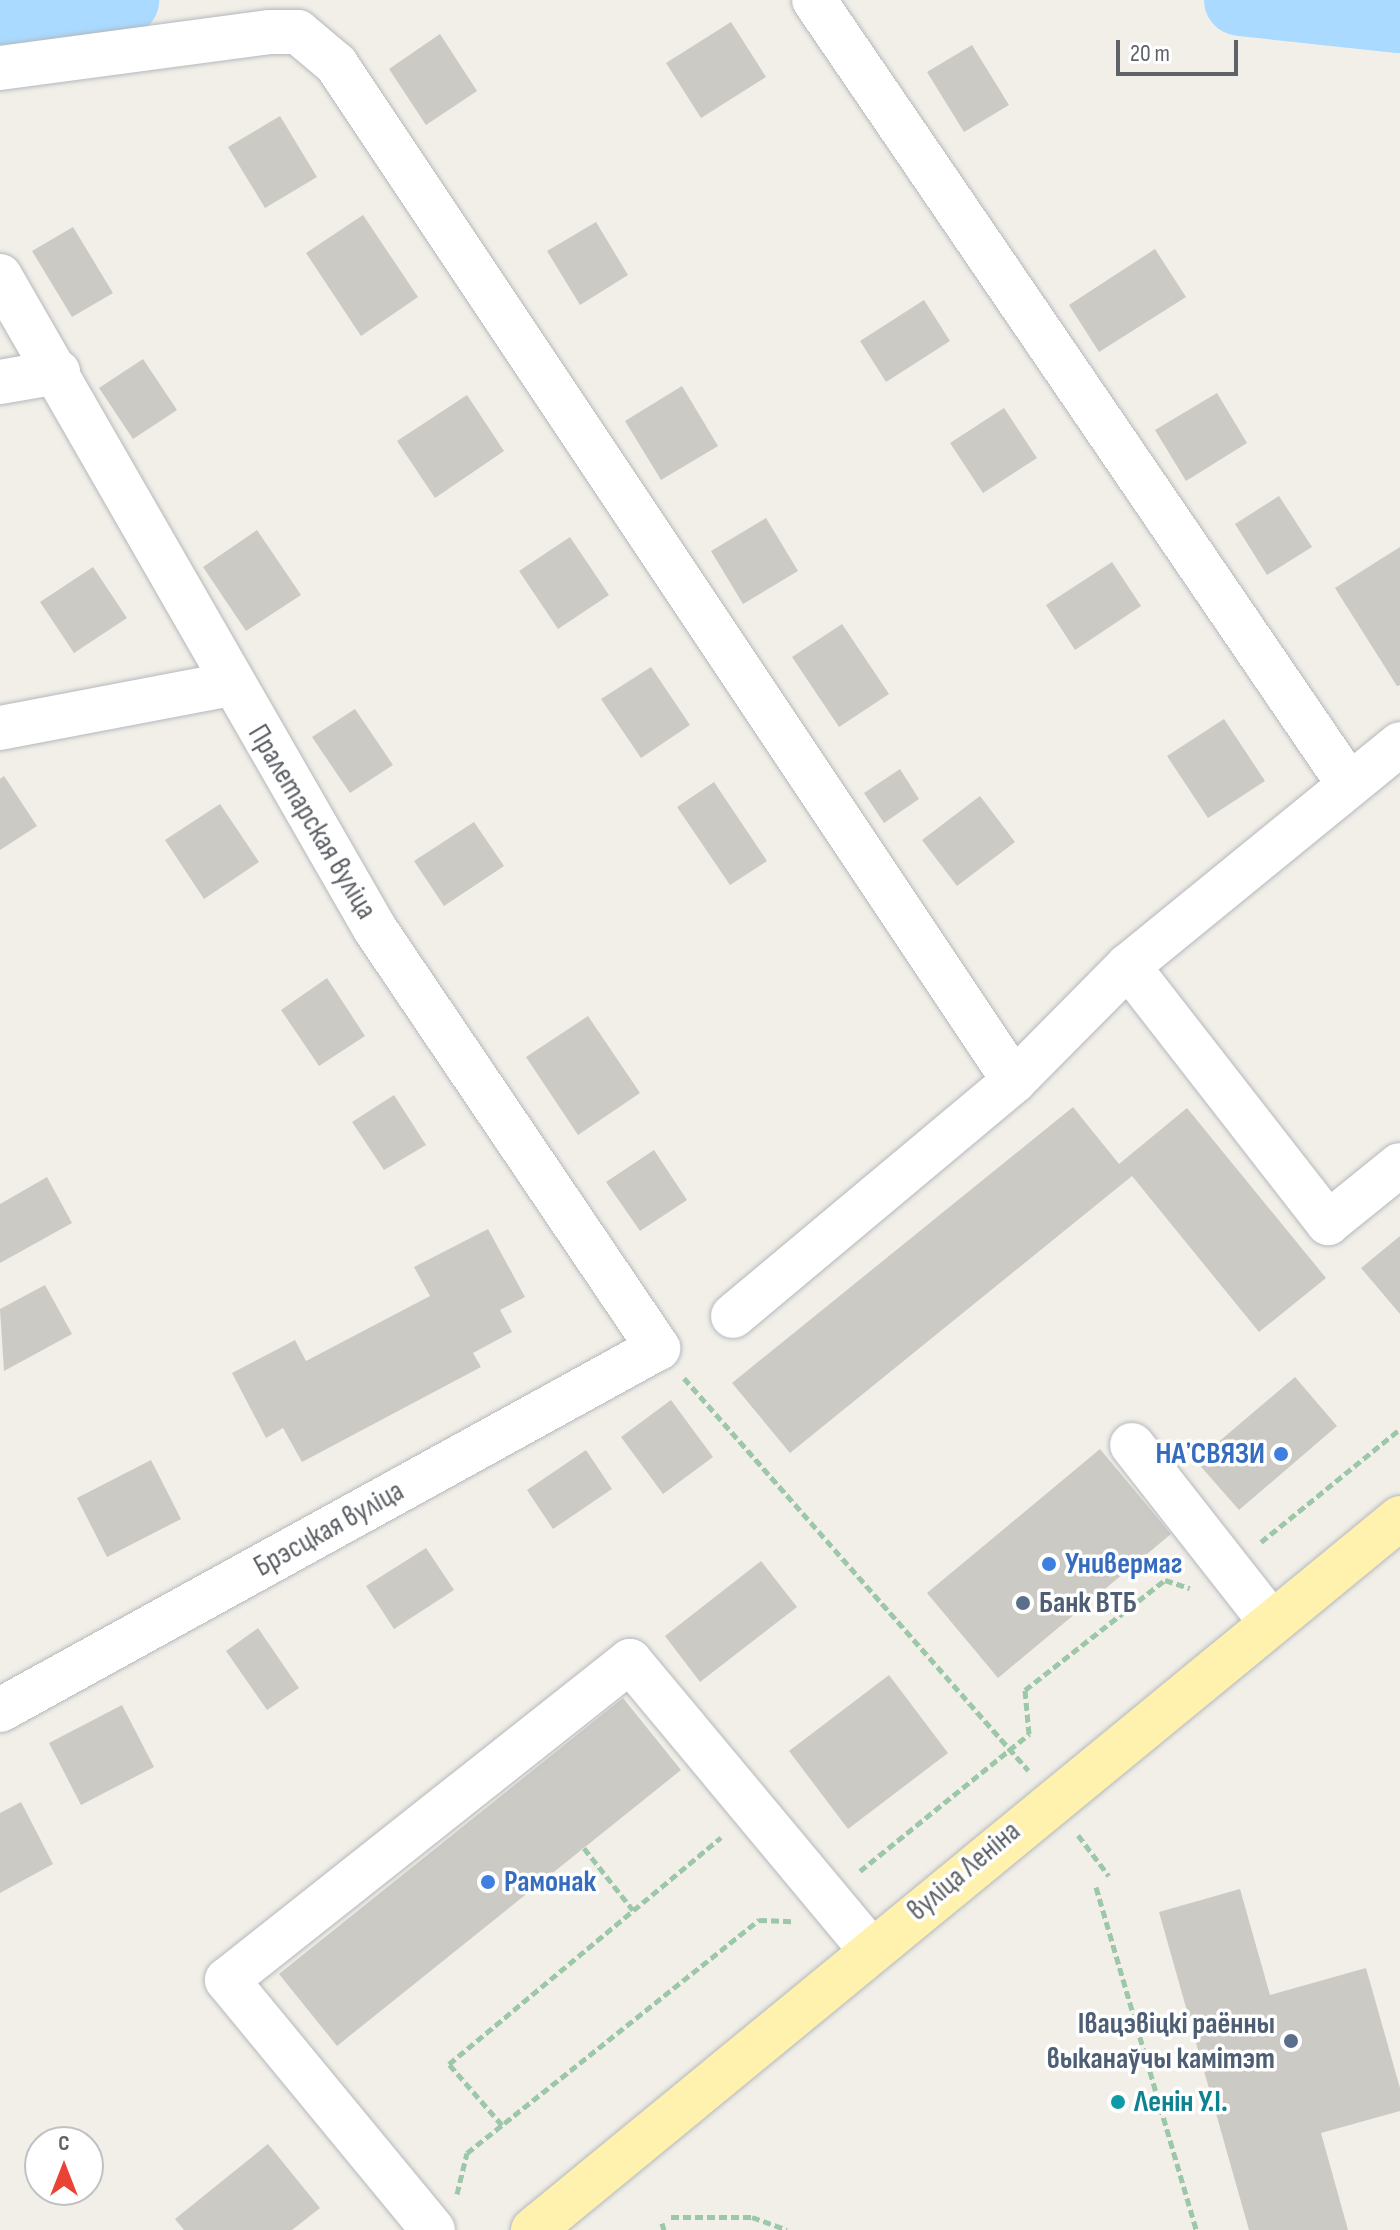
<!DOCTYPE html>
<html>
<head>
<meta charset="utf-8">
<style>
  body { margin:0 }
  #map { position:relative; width:1400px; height:2230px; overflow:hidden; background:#f1efe8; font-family:"Sofia Sans Condensed",sans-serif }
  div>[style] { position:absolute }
  .river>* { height:72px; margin:-36px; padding:0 36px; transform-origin:36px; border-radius:36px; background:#aadaff }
  .building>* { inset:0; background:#cccac5 }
  .path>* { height:5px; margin-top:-2.5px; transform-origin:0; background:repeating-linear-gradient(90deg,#9cc7a9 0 8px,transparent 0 12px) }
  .roads { filter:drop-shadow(0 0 2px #b5b8bc) drop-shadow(0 0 2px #b5b8bc) }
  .minor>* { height:44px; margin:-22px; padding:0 22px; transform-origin:22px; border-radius:22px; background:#fff }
  .major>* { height:44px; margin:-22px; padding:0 22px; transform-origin:22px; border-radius:22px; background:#fff2af }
  .dots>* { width:22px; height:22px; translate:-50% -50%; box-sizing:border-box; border:4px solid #fff; border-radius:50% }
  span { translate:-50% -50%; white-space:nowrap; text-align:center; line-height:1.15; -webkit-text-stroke:7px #fff; paint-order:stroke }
  .street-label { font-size:30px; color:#5f6368 }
  .shop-label { font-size:30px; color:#366cbe; font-weight:700 }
  .right { translate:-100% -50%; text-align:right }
  .left { translate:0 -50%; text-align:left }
  .service-label { font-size:30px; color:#4e5e75; font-weight:700 }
  .culture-label { font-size:30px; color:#0d838f; font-weight:700 }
  .north { position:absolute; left:24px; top:2126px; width:80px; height:80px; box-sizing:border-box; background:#fff; border:2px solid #bfc1c3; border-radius:50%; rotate:0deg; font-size:22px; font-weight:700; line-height:32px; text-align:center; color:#5f6368 }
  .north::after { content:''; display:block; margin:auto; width:28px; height:36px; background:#ea4335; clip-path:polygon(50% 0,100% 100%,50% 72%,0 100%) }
  .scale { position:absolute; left:1116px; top:40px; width:122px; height:36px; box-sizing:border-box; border:4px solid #5f6368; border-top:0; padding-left:10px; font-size:24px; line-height:28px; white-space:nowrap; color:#5f6368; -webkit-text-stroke:6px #fff; paint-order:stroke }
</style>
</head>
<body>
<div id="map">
  <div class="river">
    <div style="left:1240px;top:0;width:161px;rotate:6.1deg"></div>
    <div style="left:0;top:13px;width:124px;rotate:-6deg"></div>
  </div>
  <div class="building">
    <div style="clip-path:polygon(731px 22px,766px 77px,701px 118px,666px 63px)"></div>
    <div style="clip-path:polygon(440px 34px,477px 91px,426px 125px,389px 69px)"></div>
    <div style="clip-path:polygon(972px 45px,1009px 105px,964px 132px,927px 72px)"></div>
    <div style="clip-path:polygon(280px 116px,317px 177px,265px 208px,228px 147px)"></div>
    <div style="clip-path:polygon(363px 215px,418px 297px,361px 336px,306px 253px)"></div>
    <div style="clip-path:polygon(596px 222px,628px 275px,580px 305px,547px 251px)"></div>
    <div style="clip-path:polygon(73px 227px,113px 293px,72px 317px,32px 251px)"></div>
    <div style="clip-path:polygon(1155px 249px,1186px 297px,1099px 352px,1069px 305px)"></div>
    <div style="clip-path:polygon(924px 300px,950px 341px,886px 382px,860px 341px)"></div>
    <div style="clip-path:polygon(143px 359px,177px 410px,133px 439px,99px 388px)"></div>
    <div style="clip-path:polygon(682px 386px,718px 446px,661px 480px,625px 421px)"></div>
    <div style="clip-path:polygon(1217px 393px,1247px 443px,1186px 481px,1155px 430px)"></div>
    <div style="clip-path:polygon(467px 395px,504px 451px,435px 498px,397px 441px)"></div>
    <div style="clip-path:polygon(1004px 408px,1037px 458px,983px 493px,950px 443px)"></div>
    <div style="clip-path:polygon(1279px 496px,1312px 547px,1267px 575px,1235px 524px)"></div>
    <div style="clip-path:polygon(766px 518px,798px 571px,743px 604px,711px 551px)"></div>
    <div style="clip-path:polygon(257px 530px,301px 595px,246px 631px,203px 567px)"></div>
    <div style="clip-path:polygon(570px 537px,609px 595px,558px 629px,519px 571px)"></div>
    <div style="clip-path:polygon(1400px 547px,1400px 685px,1397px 686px,1335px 588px)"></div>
    <div style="clip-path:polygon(1112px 562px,1141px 606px,1075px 650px,1046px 605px)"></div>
    <div style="clip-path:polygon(93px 567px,127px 618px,74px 653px,40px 602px)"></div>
    <div style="clip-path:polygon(842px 624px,889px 694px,839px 727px,792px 657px)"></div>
    <div style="clip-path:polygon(651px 667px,690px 725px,641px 758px,601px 699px)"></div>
    <div style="clip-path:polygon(355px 709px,393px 765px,350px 793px,312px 737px)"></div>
    <div style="clip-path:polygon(1224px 719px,1265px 781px,1208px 818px,1167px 756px)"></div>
    <div style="clip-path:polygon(900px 769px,919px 799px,884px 823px,864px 793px)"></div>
    <div style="clip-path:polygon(4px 776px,37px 826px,0 850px,0 779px)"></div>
    <div style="clip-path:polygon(714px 782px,767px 861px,730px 885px,677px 807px)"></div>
    <div style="clip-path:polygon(980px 796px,1015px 842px,957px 886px,922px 840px)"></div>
    <div style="clip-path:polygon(220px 804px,259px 862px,204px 899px,165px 840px)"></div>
    <div style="clip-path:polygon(474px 822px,504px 866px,444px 906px,414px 861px)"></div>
    <div style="clip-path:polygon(327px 978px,365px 1036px,319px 1066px,281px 1010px)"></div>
    <div style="clip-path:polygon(588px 1016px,640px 1093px,578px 1135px,526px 1057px)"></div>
    <div style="clip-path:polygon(394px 1095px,426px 1145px,384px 1170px,352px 1122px)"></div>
    <div style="clip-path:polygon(1073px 1107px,1119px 1164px,1187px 1108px,1326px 1278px,1259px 1332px,1132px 1176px,790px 1453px,732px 1383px)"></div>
    <div style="clip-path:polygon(654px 1150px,687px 1200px,640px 1231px,606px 1182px)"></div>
    <div style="clip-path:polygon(47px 1177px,72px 1223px,0 1263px,0 1204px)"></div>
    <div style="clip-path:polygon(488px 1229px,525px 1297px,500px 1310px,512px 1332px,473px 1353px,481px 1367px,302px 1462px,283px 1428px,266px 1438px,232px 1373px,295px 1340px,306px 1361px,430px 1296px,414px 1267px)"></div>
    <div style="clip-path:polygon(1400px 1236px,1400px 1314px,1361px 1268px)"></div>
    <div style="clip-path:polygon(45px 1285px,72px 1334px,4px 1371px,0 1309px)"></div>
    <div style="clip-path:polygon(1295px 1377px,1337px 1426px,1239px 1510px,1196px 1461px)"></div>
    <div style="clip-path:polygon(671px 1400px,713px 1457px,663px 1494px,621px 1437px)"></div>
    <div style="clip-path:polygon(1100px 1449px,1171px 1534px,998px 1678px,927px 1593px)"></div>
    <div style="clip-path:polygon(586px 1450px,612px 1489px,553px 1529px,527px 1490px)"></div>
    <div style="clip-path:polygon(151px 1460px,181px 1519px,107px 1557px,77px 1498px)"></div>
    <div style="clip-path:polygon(426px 1548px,454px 1590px,394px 1629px,366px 1586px)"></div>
    <div style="clip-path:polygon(761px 1561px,797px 1607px,700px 1682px,665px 1636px)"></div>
    <div style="clip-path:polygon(258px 1628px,299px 1688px,267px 1710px,226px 1651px)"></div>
    <div style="clip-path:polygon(889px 1675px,948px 1753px,848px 1829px,789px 1751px)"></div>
    <div style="clip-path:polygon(623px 1698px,681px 1770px,337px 2046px,279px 1974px)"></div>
    <div style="clip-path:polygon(122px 1705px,154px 1767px,81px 1805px,49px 1743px)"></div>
    <div style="clip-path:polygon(21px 1802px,53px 1864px,0 1893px,0 1813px)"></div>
    <div style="clip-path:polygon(1240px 1889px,1270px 1995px,1366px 1968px,1400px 2088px,1400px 2111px,1321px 2133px,1348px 2230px,1249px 2230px,1159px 1912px)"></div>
    <div style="clip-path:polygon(268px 2144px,320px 2208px,292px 2230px,184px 2230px,175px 2219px)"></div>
  </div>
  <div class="path">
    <div style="left:684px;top:1378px;width:522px;rotate:48.73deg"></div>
    <div style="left:1261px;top:1542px;width:179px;rotate:-39.1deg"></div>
    <div style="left:1078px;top:1835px;width:51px;rotate:52.9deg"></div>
    <div style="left:584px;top:1848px;width:79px;rotate:51.7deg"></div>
    <div style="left:860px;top:1871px;width:218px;rotate:-39deg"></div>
    <div style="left:1029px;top:1734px;width:44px;rotate:-95.2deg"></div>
    <div style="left:1025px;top:1690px;width:178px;rotate:-38.2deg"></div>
    <div style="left:1165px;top:1580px;width:26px;rotate:18deg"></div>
    <div style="left:1096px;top:1887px;width:357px;rotate:73.7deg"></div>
    <div style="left:502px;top:2125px;width:81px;rotate:-131deg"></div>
    <div style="left:449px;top:2064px;width:354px;rotate:-39.8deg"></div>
    <div style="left:457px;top:2194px;width:42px;rotate:-76.3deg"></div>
    <div style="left:467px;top:2153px;width:374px;rotate:-38.6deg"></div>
    <div style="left:759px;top:1920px;width:33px;rotate:2deg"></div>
    <div style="left:671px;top:2217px;width:81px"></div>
    <div style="left:752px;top:2217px;width:37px;rotate:20deg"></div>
    <div style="left:662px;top:2223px;width:7px;rotate:74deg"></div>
  </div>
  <div class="roads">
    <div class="minor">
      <div style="left:814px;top:0;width:948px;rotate:55.71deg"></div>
      <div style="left:0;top:68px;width:271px;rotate:-7.6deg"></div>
      <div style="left:269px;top:32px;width:29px"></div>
      <div style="left:298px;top:32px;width:50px;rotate:40.1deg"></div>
      <div style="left:336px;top:64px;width:1222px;rotate:56.31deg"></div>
      <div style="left:0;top:276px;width:753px;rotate:60.13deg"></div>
      <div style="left:375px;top:929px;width:506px;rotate:55.96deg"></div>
      <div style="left:658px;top:1348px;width:751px;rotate:151.18deg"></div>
      <div style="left:0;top:382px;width:59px;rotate:-9.8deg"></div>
      <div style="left:0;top:728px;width:234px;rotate:-10.8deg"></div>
      <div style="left:1128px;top:966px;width:326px;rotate:52.1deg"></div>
      <div style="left:1328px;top:1223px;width:92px;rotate:-38.9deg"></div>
      <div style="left:733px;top:1316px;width:366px;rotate:-39.9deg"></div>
      <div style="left:1014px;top:1081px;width:162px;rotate:-45.3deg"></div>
      <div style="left:1128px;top:966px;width:351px;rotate:-39.2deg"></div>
      <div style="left:1132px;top:1445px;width:225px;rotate:51.9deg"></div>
      <div style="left:433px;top:2230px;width:324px;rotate:-129.5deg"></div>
      <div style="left:227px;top:1980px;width:514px;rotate:-38.36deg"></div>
      <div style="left:630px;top:1661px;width:375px;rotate:50.2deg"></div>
    </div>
    <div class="major">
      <div style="left:533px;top:2230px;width:1122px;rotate:-39.39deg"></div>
    </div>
  </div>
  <div class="dots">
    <div style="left:1281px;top:1454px;background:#3f7fe0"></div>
    <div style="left:1049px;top:1564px;background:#3f7fe0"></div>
    <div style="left:1023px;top:1603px;background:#5c6f8a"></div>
    <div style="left:488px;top:1882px;background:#3f7fe0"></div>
    <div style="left:1291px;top:2041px;background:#5c6f8a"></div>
    <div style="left:1118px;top:2102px;background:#0f9aa8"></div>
  </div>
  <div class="street-label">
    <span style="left:312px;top:822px;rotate:59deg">Пралетарская вуліца</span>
    <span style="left:329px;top:1529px;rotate:-29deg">Брэсцкая вуліца</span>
    <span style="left:964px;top:1871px;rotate:-40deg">вуліца Леніна</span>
  </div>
  <div class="shop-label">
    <span class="right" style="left:1265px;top:1454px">НАʼСВЯЗИ</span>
    <span class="left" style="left:1065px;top:1564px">Универмаг</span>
    <span class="left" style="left:504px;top:1882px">Рамонак</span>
  </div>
  <div class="service-label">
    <span class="left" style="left:1039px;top:1603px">Банк ВТБ</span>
    <span class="right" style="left:1275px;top:2041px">Івацэвіцкі раённы<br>выканаўчы камітэт</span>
  </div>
  <div class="culture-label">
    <span class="left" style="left:1134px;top:2102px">Ленін У.І.</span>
  </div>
  <div class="north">С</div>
  <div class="scale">20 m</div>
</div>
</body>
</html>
